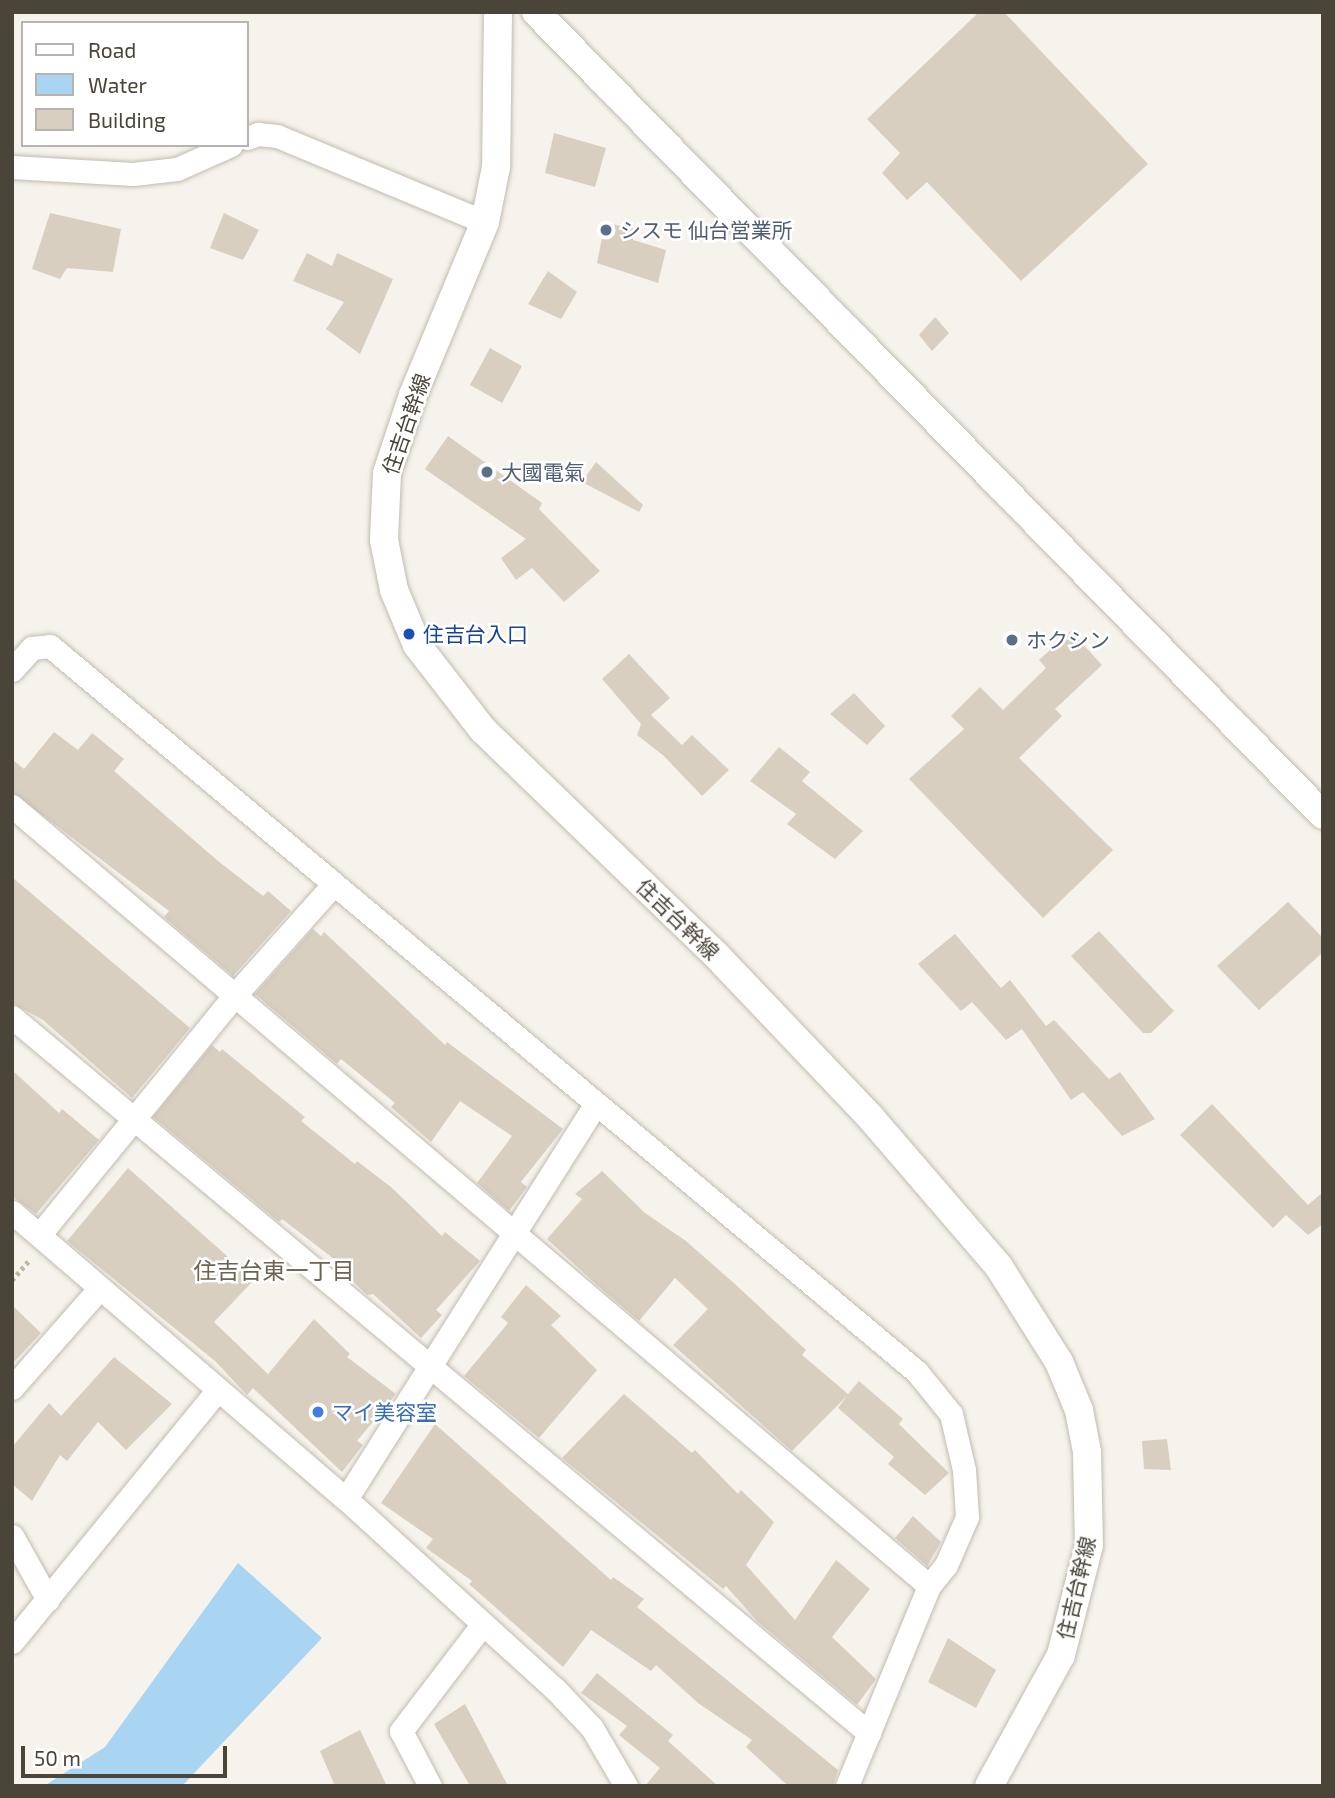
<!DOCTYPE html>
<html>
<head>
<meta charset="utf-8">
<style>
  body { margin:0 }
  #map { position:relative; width:1335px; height:1798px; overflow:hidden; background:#f6f3ec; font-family:"Exo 2","Noto Sans JP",sans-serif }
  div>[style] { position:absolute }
  .water>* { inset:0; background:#a9d4f2 }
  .building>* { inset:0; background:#d8cfc1 }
  .path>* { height:4.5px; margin-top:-2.25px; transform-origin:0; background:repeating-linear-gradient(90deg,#c4b79f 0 3.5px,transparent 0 7px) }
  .roads { filter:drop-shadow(0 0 2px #c2bbae) drop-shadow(0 0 2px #c2bbae) }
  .minor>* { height:23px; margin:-11.5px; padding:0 11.5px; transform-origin:11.5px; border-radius:11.5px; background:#fff }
  .tertiary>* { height:28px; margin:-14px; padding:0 14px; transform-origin:14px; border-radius:14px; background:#fff }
  .dots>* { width:19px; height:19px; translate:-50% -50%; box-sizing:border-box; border:4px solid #fff; border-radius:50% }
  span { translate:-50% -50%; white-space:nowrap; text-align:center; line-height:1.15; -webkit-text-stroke:5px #fff; paint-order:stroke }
  .service-label { font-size:21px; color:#4e5e75 }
  .left { translate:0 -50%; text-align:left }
  .street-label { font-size:21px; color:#4b4439 }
  .transit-label { font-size:21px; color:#164399 }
  .shop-label { font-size:21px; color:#366cbe }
  .neighbourhood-label { font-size:23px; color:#6e6250 }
  .frame { position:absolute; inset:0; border:14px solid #4b4439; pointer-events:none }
  .legend { position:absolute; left:21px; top:21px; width:228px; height:126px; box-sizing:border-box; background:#fff; border:2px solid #b7b4b0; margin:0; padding:9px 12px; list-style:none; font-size:21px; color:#4b4439 }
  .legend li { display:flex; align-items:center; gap:14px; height:35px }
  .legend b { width:35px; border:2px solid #b7b4b0 }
  .scale { position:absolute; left:21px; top:1746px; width:206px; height:32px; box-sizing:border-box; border:4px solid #4b4439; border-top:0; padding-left:9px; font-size:21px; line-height:24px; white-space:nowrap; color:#4b4439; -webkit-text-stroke:5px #fff; paint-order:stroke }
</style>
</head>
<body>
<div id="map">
  <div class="water">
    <div style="clip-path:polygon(238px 1563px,322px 1638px,182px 1786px,44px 1786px,105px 1747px)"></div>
  </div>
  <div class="building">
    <div style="clip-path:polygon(979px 12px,1004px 12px,1148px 164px,1021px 281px,927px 182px,907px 200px,882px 173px,900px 153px,867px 119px)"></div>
    <div style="clip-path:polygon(554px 133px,606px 148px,595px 187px,545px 173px)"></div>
    <div style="clip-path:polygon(50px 213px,121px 229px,113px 272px,67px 268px,60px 279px,32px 269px)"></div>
    <div style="clip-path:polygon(224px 213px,259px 230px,243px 260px,210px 248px)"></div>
    <div style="clip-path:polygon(605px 223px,633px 228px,633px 240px,666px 250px,658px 283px,597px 263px)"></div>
    <div style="clip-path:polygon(307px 253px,332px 266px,337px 253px,393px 279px,360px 354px,326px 329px,344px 302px,293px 281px)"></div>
    <div style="clip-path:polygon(548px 271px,577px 292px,561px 319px,528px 304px)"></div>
    <div style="clip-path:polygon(935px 317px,949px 333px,932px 351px,919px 335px)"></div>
    <div style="clip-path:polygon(490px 348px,522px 366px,502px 403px,470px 385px)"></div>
    <div style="clip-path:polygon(448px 436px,542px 503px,539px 509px,600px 571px,564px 602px,532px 568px,516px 580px,501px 558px,526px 539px,425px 469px)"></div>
    <div style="clip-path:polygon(596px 462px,643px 505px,639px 512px,582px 482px)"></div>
    <div style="clip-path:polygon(1071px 631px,1102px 665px,1055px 709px,1062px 716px,1019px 758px,1113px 850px,1043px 918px,909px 779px,964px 729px,951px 716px,980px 687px,1003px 710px,1046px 668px,1039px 660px)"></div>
    <div style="clip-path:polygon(629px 654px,670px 698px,651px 715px,682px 745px,692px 735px,729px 770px,702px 796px,664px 756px,637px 735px,641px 724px,602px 679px)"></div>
    <div style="clip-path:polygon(854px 693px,885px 726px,867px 745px,830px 714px)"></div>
    <div style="clip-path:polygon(54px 732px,78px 750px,92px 733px,124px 759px,114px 771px,218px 861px,263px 896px,268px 891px,291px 911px,233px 976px,164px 917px,169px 911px,12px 792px,12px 759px,24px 769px)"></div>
    <div style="clip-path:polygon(779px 747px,810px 772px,802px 781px,863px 831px,835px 859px,787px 824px,796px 814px,750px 781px)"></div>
    <div style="clip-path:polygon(12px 877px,190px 1028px,132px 1098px,43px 1020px,12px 1003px)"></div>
    <div style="clip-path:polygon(1288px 902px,1323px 938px,1323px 952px,1259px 1010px,1217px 966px)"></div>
    <div style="clip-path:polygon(313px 929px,321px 936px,324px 932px,445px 1045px,447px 1042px,563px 1129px,521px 1182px,527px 1187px,509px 1211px,477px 1183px,512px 1136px,460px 1101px,431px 1142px,391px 1107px,395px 1103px,341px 1059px,337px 1064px,255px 994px)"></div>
    <div style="clip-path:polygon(1099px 931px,1174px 1011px,1151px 1033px,1143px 1033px,1071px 956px)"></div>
    <div style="clip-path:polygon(955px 934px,1001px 988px,1010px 980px,1046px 1026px,1054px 1020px,1109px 1079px,1120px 1072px,1155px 1119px,1122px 1136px,1083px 1092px,1071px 1100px,1022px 1029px,1006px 1040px,972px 1002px,961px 1011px,918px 964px)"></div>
    <div style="clip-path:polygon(212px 1045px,220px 1052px,222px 1049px,305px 1117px,301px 1121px,355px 1164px,357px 1161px,391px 1187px,442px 1236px,445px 1232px,480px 1261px,436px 1310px,442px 1315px,421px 1338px,373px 1294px,367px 1295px,340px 1269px,343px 1266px,282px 1219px,279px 1222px,153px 1117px)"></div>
    <div style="clip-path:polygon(12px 1070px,59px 1113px,62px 1109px,99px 1140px,36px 1214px,12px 1196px)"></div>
    <div style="clip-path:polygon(1212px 1104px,1308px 1205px,1323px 1192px,1323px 1224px,1308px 1235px,1286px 1215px,1273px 1228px,1180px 1135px)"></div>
    <div style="clip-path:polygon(128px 1168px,254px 1280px,214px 1322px,268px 1374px,314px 1319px,350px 1354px,347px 1357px,396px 1394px,357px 1441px,363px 1445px,342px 1472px,253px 1388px,247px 1395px,215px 1361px,67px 1241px)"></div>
    <div style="clip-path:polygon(602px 1171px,645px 1213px,686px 1241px,736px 1285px,806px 1350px,802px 1355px,848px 1394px,859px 1381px,903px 1419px,899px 1424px,949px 1473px,925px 1495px,888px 1464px,894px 1457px,838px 1408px,847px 1396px,792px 1451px,673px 1345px,708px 1309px,675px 1278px,639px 1321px,597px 1285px,547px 1239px,582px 1199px,575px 1194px)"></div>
    <div style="clip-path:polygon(526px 1285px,561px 1316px,551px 1325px,597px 1370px,539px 1438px,464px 1376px,508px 1323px,501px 1317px)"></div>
    <div style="clip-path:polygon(12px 1305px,41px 1333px,12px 1364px)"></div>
    <div style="clip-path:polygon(114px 1357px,172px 1404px,126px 1450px,98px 1422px,67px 1461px,60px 1455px,32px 1501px,12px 1484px,12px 1447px,49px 1403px,61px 1416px)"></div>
    <div style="clip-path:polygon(624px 1394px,692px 1453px,695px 1450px,738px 1494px,741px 1490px,774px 1522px,746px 1565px,795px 1620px,836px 1560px,870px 1589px,832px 1637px,876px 1679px,857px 1705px,757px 1621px,726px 1586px,723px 1589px,562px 1458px)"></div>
    <div style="clip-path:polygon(435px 1424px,611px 1580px,613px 1577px,644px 1599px,637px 1607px,838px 1770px,833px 1786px,788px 1786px,746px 1747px,752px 1740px,698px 1703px,656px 1665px,651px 1671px,591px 1630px,563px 1667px,469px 1584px,472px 1581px,426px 1548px,433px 1539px,381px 1503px)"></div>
    <div style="clip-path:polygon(1167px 1439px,1171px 1470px,1144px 1469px,1142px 1441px)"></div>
    <div style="clip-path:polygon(913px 1516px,941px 1542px,927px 1566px,895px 1538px)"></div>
    <div style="clip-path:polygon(948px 1638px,996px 1670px,976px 1708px,928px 1682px)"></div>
    <div style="clip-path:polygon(597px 1673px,673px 1735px,668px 1741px,718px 1786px,645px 1786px,660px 1768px,619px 1735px,627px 1726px,581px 1693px)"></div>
    <div style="clip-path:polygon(465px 1704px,508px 1786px,470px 1786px,434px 1724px)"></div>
    <div style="clip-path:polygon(360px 1730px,387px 1786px,335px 1786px,320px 1751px)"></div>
  </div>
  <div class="path">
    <div style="left:12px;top:1280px;width:28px;rotate:-49deg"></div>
  </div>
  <div class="roads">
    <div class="minor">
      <div style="left:247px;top:138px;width:12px;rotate:-20deg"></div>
      <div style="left:258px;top:134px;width:19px;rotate:6deg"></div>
      <div style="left:277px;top:136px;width:225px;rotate:22.5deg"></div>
      <div style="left:12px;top:167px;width:121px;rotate:3.3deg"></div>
      <div style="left:133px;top:174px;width:44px;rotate:-6.5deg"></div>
      <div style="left:177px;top:169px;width:59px;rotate:-24deg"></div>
      <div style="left:12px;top:670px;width:30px;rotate:-48deg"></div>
      <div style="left:32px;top:648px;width:18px;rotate:-6deg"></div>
      <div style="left:50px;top:646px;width:1131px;rotate:39.94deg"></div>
      <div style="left:917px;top:1372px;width:54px;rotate:51deg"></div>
      <div style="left:951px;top:1414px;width:57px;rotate:76.9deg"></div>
      <div style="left:964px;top:1470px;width:47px;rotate:86.3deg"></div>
      <div style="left:967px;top:1517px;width:52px;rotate:113.6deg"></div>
      <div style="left:946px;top:1565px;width:27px;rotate:129deg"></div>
      <div style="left:929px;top:1586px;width:216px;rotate:112.3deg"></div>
      <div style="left:12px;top:806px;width:1204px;rotate:40.38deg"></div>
      <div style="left:12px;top:1017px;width:1117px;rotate:39.88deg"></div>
      <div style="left:12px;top:1212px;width:440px;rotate:40.7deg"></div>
      <div style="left:346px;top:1499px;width:282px;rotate:42.3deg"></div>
      <div style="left:555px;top:1689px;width:54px;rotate:46.5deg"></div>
      <div style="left:592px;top:1728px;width:67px;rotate:59.6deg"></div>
      <div style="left:40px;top:1234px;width:307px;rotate:-50.8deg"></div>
      <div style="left:234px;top:996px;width:147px;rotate:-48.3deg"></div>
      <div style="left:12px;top:1388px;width:133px;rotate:-48.7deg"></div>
      <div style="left:346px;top:1499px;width:467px;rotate:-57.7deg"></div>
      <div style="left:12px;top:1536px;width:73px;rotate:60.6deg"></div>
      <div style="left:12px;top:1642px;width:323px;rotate:-50.8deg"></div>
      <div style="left:430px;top:1786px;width:62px;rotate:-117.8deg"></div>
      <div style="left:401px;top:1731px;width:133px;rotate:-52.6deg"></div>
    </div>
    <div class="tertiary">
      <div style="left:498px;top:12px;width:155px;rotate:90.7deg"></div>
      <div style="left:496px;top:167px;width:56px;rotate:101.3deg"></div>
      <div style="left:485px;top:222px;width:187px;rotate:112.6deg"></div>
      <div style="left:413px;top:395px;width:82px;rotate:108.4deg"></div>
      <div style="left:387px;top:473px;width:67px;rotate:92.6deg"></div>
      <div style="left:384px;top:540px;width:51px;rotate:78.7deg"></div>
      <div style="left:394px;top:590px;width:60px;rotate:67.3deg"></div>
      <div style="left:417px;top:645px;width:108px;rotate:52.2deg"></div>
      <div style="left:483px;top:730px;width:324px;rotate:44deg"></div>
      <div style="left:716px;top:955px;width:225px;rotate:46.4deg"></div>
      <div style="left:871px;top:1118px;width:196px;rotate:49.3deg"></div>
      <div style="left:999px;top:1267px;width:112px;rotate:57.7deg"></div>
      <div style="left:1059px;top:1362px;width:52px;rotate:67.4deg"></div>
      <div style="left:1079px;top:1410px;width:43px;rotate:79.2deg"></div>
      <div style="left:1087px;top:1452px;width:93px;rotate:88.8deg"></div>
      <div style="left:1089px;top:1545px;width:114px;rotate:104.3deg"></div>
      <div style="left:1061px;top:1655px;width:149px;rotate:118.8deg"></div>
      <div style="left:536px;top:12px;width:1124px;rotate:45.58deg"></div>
    </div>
  </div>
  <div class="dots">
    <div style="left:606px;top:230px;background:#5c6f8a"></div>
    <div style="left:487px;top:472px;background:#5c6f8a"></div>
    <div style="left:409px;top:634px;background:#1a4fb4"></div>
    <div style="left:1012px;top:640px;background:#5c6f8a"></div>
    <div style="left:318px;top:1412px;background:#3f7fe0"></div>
  </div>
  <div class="service-label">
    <span class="left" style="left:620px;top:230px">シスモ 仙台営業所</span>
    <span class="left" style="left:501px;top:472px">大國電氣</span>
    <span class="left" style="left:1026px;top:640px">ホクシン</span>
  </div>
  <div class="street-label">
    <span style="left:406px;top:424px;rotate:-71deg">住吉台幹線</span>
    <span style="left:678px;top:919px;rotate:44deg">住吉台幹線</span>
    <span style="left:1076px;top:1588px;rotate:-77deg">住吉台幹線</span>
  </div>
  <div class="transit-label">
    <span class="left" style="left:423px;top:634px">住吉台入口</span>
  </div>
  <div class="shop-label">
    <span class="left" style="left:332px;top:1412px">マイ美容室</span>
  </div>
  <div class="neighbourhood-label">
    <span style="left:274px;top:1270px">住吉台東一丁目</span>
  </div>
  <div class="frame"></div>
  <ul class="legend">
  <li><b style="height:9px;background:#fff"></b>Road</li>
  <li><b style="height:19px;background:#a9d4f2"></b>Water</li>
  <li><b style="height:19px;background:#d8cfc1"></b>Building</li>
  </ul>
  <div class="scale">50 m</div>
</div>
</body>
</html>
